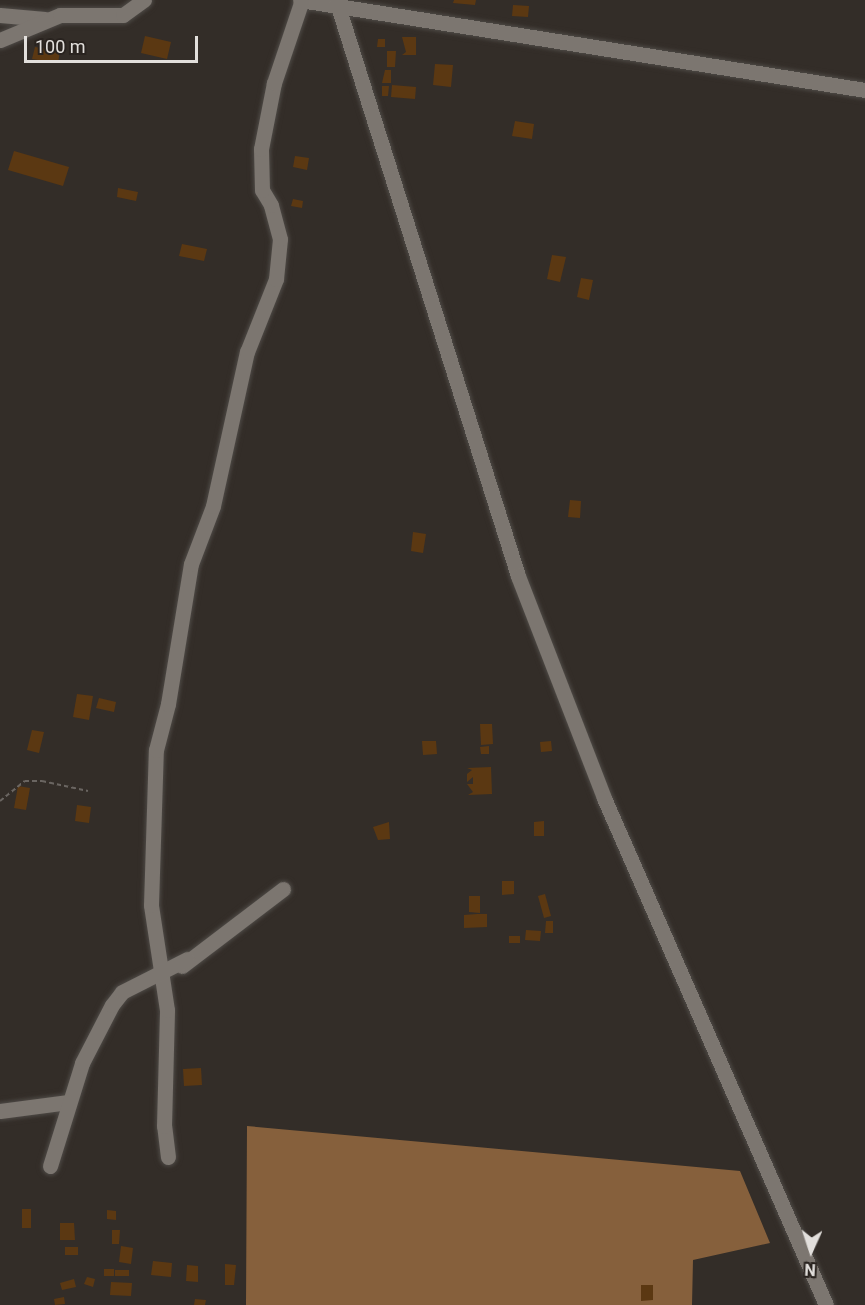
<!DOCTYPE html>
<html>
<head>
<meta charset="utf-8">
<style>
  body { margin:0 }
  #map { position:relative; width:865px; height:1305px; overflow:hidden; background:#332d28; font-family:Roboto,sans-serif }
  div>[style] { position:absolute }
  .forest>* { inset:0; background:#86603c }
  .building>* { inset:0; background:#5b3812 }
  .path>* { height:2px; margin-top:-1px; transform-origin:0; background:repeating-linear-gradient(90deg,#6a6561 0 4.5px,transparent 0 7.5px) }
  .roads { filter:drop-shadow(0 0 2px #4e4a46) drop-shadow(0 0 2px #4e4a46) }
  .minor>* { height:15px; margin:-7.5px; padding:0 7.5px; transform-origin:7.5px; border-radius:7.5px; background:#7c7670 }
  span { translate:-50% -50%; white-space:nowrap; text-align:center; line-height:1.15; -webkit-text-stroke:5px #29231f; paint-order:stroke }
  .north { position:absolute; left:781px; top:1221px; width:60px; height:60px; -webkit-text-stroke:4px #29231f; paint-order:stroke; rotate:183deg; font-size:16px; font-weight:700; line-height:24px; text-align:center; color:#e2dfdc }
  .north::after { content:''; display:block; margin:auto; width:21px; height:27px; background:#e2dfdc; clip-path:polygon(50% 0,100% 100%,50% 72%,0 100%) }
  .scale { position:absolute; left:24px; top:36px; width:174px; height:27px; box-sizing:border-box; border:3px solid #e2dfdc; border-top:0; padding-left:8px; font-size:18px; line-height:21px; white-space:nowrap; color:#e2dfdc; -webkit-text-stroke:4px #29231f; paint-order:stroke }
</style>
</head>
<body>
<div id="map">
  <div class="forest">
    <div style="clip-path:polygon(247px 1126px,740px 1171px,770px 1243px,693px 1260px,692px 1305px,246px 1305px)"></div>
  </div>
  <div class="building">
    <div style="clip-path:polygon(454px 0,476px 0,475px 5px,453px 3px)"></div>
    <div style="clip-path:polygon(513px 5px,529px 6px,528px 17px,512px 16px)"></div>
    <div style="clip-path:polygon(145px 36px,171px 42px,167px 59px,141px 53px)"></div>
    <div style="clip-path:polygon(402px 37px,416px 37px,416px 55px,402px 55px,406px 52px)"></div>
    <div style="clip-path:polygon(378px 39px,385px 39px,385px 47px,377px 47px)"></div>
    <div style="clip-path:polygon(35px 47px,60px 51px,58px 63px,32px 59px)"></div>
    <div style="clip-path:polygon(387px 51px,396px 51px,395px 67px,387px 67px)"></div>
    <div style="clip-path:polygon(435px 64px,453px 65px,451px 87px,433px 85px)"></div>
    <div style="clip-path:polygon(385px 70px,391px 70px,391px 83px,382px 83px)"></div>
    <div style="clip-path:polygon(392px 85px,416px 87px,415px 99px,391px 97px)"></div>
    <div style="clip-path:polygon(382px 86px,389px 86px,388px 96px,382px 96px)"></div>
    <div style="clip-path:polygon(515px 121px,534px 124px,532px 139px,512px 136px)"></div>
    <div style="clip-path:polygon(14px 151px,69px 167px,63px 186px,8px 170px)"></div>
    <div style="clip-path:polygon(295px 156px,309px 158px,307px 170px,293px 167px)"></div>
    <div style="clip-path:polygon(118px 188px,138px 192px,136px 201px,117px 197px)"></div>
    <div style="clip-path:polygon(293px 199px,303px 201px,302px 208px,291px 206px)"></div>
    <div style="clip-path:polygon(182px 244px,207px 249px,204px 261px,179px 256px)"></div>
    <div style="clip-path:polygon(552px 255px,566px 257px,560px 282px,547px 279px)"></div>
    <div style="clip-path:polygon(581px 278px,593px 280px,589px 300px,577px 297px)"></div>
    <div style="clip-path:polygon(570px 500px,581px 501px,580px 518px,568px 517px)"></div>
    <div style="clip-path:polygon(413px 532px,426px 534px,423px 553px,411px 551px)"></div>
    <div style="clip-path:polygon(77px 694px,93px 696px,89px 720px,73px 717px)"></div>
    <div style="clip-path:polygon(99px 698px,116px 702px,114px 712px,96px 708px)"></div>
    <div style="clip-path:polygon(480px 724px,492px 724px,493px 744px,481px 745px)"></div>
    <div style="clip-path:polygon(32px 730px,44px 732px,39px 753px,27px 750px)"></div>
    <div style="clip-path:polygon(422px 741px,436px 741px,437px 754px,423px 755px)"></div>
    <div style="clip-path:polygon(551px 741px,552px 751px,541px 752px,540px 742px)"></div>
    <div style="clip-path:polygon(489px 746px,489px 754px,481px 754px,480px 747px)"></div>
    <div style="clip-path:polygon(491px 767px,492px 794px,468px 795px,473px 792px,467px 784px,473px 784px,473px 777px,467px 782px,467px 774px,472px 770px,467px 768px)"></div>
    <div style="clip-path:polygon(18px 786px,30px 788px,26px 810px,14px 808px)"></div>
    <div style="clip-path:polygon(77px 805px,91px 807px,89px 823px,75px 821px)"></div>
    <div style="clip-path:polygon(544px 821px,544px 836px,534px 836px,534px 822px)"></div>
    <div style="clip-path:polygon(389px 822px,390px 839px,378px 840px,373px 827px)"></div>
    <div style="clip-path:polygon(502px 881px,514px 881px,514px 894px,502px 895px)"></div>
    <div style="clip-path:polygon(545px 894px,551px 916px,544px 918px,538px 896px)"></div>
    <div style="clip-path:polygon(469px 896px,480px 896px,480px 913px,469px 912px)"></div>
    <div style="clip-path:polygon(477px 914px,487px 914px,487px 927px,464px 928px,464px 915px)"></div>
    <div style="clip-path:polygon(546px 921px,553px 921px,553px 933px,545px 933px)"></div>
    <div style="clip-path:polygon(526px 930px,541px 931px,540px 941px,525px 940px)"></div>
    <div style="clip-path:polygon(509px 936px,520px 936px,520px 943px,509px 943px)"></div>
    <div style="clip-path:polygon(201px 1068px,202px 1085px,184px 1086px,183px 1069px)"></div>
    <div style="clip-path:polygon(22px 1209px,31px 1209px,31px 1228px,22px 1228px)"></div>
    <div style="clip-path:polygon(107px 1210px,116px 1211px,116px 1220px,107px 1219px)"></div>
    <div style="clip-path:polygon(60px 1223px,74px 1223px,75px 1240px,60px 1240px)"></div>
    <div style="clip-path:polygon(112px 1230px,120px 1230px,119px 1244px,112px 1244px)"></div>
    <div style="clip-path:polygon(121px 1246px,133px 1248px,131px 1264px,119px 1262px)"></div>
    <div style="clip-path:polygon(65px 1247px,78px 1247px,78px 1255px,65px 1255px)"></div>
    <div style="clip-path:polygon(153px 1261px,172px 1263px,171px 1277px,151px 1275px)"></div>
    <div style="clip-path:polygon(225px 1264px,236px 1265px,234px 1285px,225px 1285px)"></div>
    <div style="clip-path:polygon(187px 1265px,198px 1266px,198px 1282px,186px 1281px)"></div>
    <div style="clip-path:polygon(104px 1269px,114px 1269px,114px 1276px,104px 1276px)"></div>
    <div style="clip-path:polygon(115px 1270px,129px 1270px,129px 1276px,115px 1276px)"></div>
    <div style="clip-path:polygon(87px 1277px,95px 1279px,93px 1287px,84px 1284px)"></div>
    <div style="clip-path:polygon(74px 1279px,76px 1287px,62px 1290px,60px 1283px)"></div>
    <div style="clip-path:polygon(111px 1282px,132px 1283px,131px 1296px,110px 1295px)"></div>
    <div style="clip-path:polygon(641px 1285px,653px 1285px,653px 1300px,641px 1301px)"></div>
    <div style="clip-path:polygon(64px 1297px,65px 1304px,55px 1305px,54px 1299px)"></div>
    <div style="clip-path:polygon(195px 1299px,206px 1300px,205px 1305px,194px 1305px)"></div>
  </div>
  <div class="path">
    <div style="left:0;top:801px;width:32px;rotate:-39deg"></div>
    <div style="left:25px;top:781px;width:17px"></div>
    <div style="left:42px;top:781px;width:47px;rotate:12.3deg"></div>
  </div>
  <div class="roads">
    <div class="minor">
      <div style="left:300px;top:0;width:572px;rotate:9.05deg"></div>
      <div style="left:336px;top:0;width:604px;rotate:72.46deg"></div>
      <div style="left:518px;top:576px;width:238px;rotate:68.8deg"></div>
      <div style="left:604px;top:798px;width:553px;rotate:66.35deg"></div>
      <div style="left:0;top:15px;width:45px;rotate:5.1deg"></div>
      <div style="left:0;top:40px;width:65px;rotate:-22.6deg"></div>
      <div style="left:60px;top:15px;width:63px"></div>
      <div style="left:123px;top:15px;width:26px;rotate:-36deg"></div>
      <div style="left:182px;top:966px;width:127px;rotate:-37.3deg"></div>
      <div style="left:0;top:1111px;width:69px;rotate:-7.5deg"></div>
      <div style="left:168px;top:1157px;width:31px;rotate:-97deg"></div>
      <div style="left:164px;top:1126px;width:116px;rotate:-88.5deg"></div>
      <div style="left:167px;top:1010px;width:106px;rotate:-98.7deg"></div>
      <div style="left:151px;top:905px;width:155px;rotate:-88.2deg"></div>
      <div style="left:156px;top:750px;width:48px;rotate:-75.4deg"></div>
      <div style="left:168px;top:704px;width:142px;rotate:-80.7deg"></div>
      <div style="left:191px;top:564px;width:62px;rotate:-69.2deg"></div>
      <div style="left:213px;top:506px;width:158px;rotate:-77.6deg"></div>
      <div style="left:247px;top:352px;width:79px;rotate:-68.3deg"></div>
      <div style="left:276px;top:279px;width:40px;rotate:-84.3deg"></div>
      <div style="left:280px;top:239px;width:35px;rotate:-105deg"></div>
      <div style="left:271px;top:205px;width:17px;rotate:-121deg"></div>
      <div style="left:262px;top:190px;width:41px;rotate:-91.4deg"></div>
      <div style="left:261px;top:149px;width:67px;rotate:-78.9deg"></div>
      <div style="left:274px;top:83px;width:88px;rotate:-71.4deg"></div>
      <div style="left:50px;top:1166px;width:108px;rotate:-72.7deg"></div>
      <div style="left:82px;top:1063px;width:65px;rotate:-62.7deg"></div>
      <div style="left:112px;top:1005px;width:16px;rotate:-52deg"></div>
      <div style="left:122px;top:992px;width:73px;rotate:-26.9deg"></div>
    </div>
  </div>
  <div class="north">N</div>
  <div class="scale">100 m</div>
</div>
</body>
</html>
